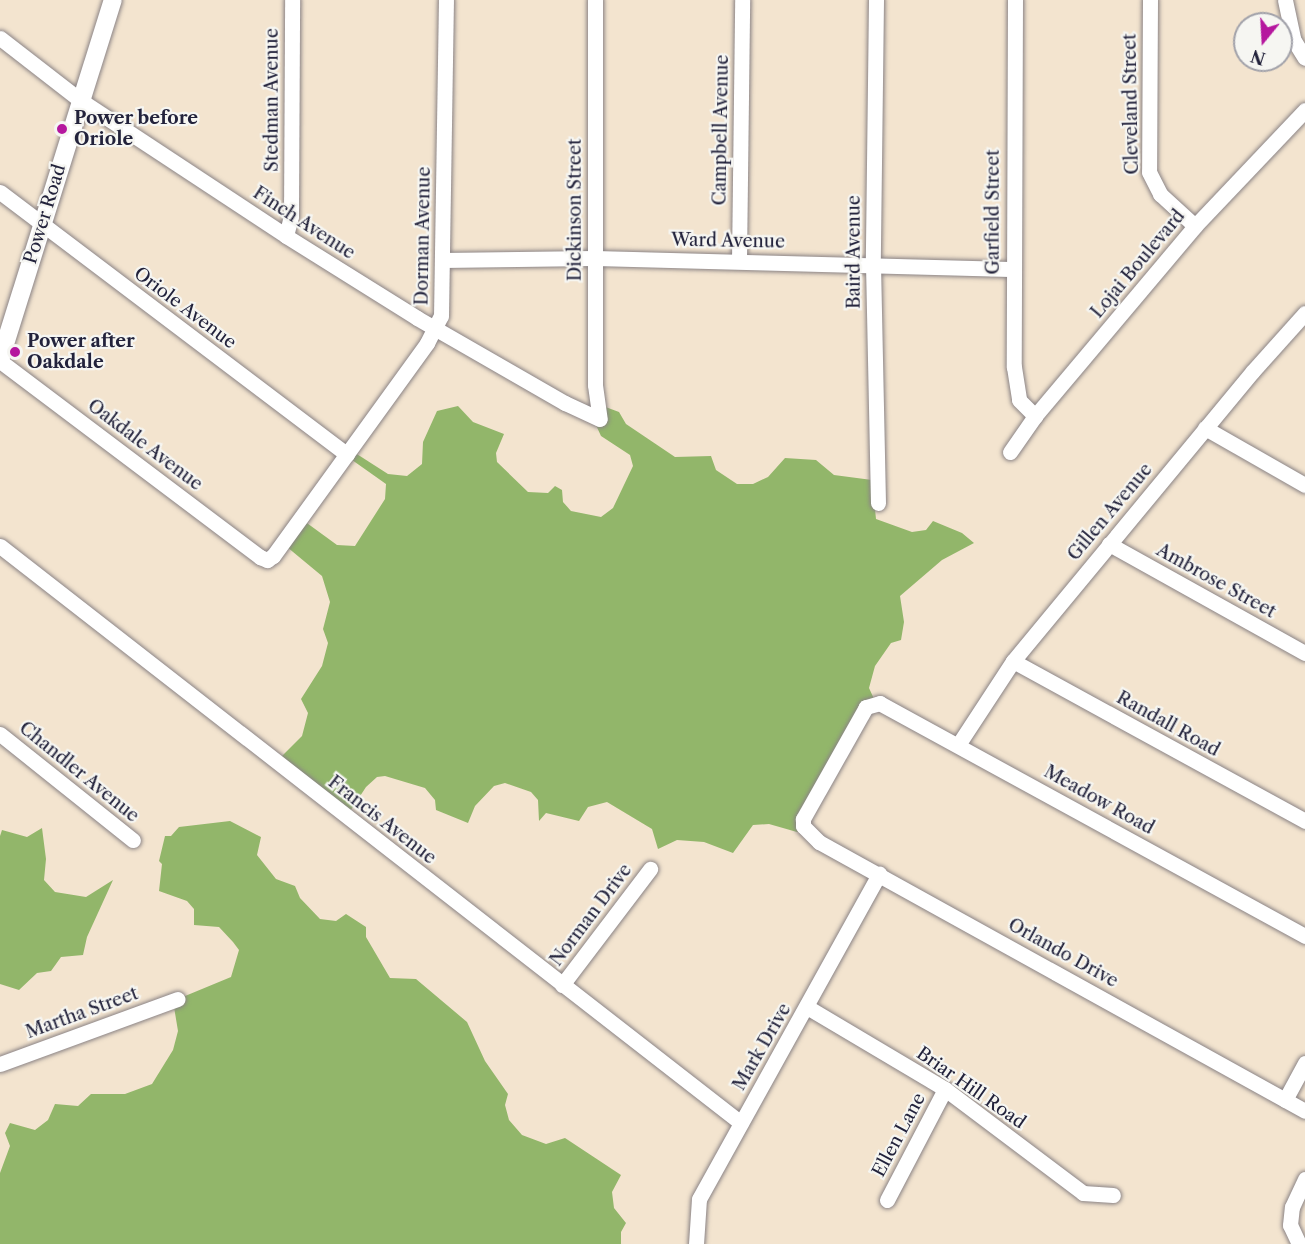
<!DOCTYPE html>
<html>
<head>
<meta charset="utf-8">
<style>
  body { margin:0 }
  #map { position:relative; width:1305px; height:1244px; overflow:hidden; background:#f3e4cf; font-family:"Libre Caslon Text",serif }
  div>[style] { position:absolute }
  .forest>* { inset:0; background:#92b66a }
  .roads { filter:drop-shadow(0 0 2px #8a8385) drop-shadow(0 0 2px #8a8385) }
  .minor>* { height:15px; margin:-7.5px; padding:0 7.5px; transform-origin:7.5px; border-radius:7.5px; background:#fff }
  .major>* { height:18px; margin:-9px; padding:0 9px; transform-origin:9px; border-radius:9px; background:#fff }
  .dots>* { width:16px; height:16px; translate:-50% -50%; box-sizing:border-box; border:3px solid #f6f6f2; border-radius:50% }
  span { translate:-50% -50%; white-space:nowrap; text-align:center; line-height:1.15; -webkit-text-stroke:4.5px #f6f6f2; paint-order:stroke }
  .street-label { font-size:18px; color:#22223b }
  .poi-label { font-size:18px; color:#22223b; font-weight:700 }
  .left { translate:0 -50%; text-align:left }
  .north { position:absolute; left:1233px; top:12px; width:60px; height:60px; box-sizing:border-box; background:#f6f6f2; border:2px solid #a1a1a9; border-radius:50%; rotate:198deg; font-size:16px; font-weight:700; line-height:24px; text-align:center; color:#22223b }
  .north::after { content:''; display:block; margin:auto; width:21px; height:27px; background:#b5179e; clip-path:polygon(50% 0,100% 100%,50% 72%,0 100%) }
</style>
</head>
<body>
<div id="map">
  <div class="forest">
    <div style="clip-path:polygon(592px 402px,619px 412px,626px 424px,675px 457px,711px 456px,716px 470px,737px 484px,753px 484px,768px 477px,785px 458px,816px 460px,834px 475px,872px 480px,876px 519px,912px 532px,926px 530px,933px 521px,962px 533px,974px 543px,942px 560px,900px 596px,904px 622px,901px 640px,891px 643px,875px 666px,869px 688px,875px 701px,804px 830px,797px 832px,769px 824px,753px 825px,733px 853px,704px 842px,677px 840px,658px 849px,652px 829px,607px 802px,588px 807px,579px 821px,546px 813px,539px 821px,538px 800px,531px 792px,505px 783px,494px 786px,475px 806px,468px 823px,436px 810px,435px 800px,425px 788px,385px 776px,377px 777px,366px 787px,347px 816px,278px 760px,302px 736px,308px 713px,301px 699px,322px 666px,328px 643px,323px 629px,330px 602px,322px 576px,281px 542px,300px 518px,337px 545px,355px 546px,385px 499px,386px 484px,345px 455px,349px 449px,388px 474px,407px 476px,422px 464px,423px 442px,437px 411px,458px 406px,473px 422px,504px 434px,496px 453px,497px 462px,528px 492px,548px 493px,555px 486px,562px 490px,563px 502px,571px 511px,601px 517px,613px 508px,633px 466px,630px 455px,601px 436px,589px 410px)"></div>
    <div style="clip-path:polygon(230px 821px,261px 837px,257px 855px,276px 879px,295px 886px,300px 898px,320px 919px,336px 921px,346px 914px,366px 927px,366px 937px,390px 978px,416px 979px,467px 1022px,485px 1061px,508px 1094px,505px 1105px,509px 1120px,522px 1135px,546px 1144px,565px 1138px,621px 1175px,612px 1192px,614px 1208px,626px 1223px,621px 1232px,621px 1244px,0 1244px,0 1173px,10px 1146px,5px 1133px,10px 1123px,35px 1130px,48px 1120px,55px 1104px,78px 1106px,91px 1094px,125px 1094px,152px 1084px,173px 1050px,178px 1031px,173px 1001px,231px 977px,239px 950px,233px 942px,219px 927px,194px 925px,194px 909px,187px 901px,159px 891px,162px 864px,159px 861px,165px 836px,171px 836px,179px 827px)"></div>
    <div style="clip-path:polygon(42px 828px,46px 859px,44px 880px,55px 892px,86px 897px,113px 880px,87px 937px,83px 955px,61px 957px,51px 971px,37px 973px,19px 990px,0 984px,0 836px,2px 830px,27px 837px)"></div>
  </div>
  <div class="roads">
    <div class="minor">
      <div style="left:595px;top:0;width:385px;rotate:90deg"></div>
      <div style="left:595px;top:385px;width:34px;rotate:82deg"></div>
      <div style="left:876px;top:0;width:264px;rotate:90.7deg"></div>
      <div style="left:873px;top:264px;width:239px;rotate:88.8deg"></div>
      <div style="left:1015px;top:0;width:367px;rotate:90.2deg"></div>
      <div style="left:1014px;top:367px;width:33px;rotate:81deg"></div>
      <div style="left:1019px;top:400px;width:23px;rotate:45deg"></div>
      <div style="left:1150px;top:0;width:172px;rotate:90.3deg"></div>
      <div style="left:1149px;top:172px;width:25px;rotate:63deg"></div>
      <div style="left:1160px;top:194px;width:47px;rotate:42.4deg"></div>
      <div style="left:1285px;top:0;width:40px;rotate:78deg"></div>
      <div style="left:1293px;top:39px;width:22px;rotate:58deg"></div>
      <div style="left:0;top:38px;width:101px;rotate:37.8deg"></div>
      <div style="left:80px;top:100px;width:247px;rotate:33.4deg"></div>
      <div style="left:286px;top:236px;width:155px;rotate:32deg"></div>
      <div style="left:417px;top:318px;width:171px;rotate:29.9deg"></div>
      <div style="left:565px;top:403px;width:38px;rotate:25deg"></div>
      <div style="left:0;top:192px;width:435px;rotate:37.1deg"></div>
      <div style="left:286px;top:236px;width:21px;rotate:-76deg"></div>
      <div style="left:291px;top:216px;width:216px;rotate:-89.7deg"></div>
      <div style="left:442px;top:260px;width:151px;rotate:-0.8deg"></div>
      <div style="left:593px;top:258px;width:419px;rotate:1.5deg"></div>
      <div style="left:739px;top:261px;width:261px;rotate:-89.3deg"></div>
      <div style="left:0;top:361px;width:326px;rotate:37deg"></div>
      <div style="left:260px;top:557px;width:8px;rotate:23deg"></div>
      <div style="left:267px;top:560px;width:7px;rotate:-34deg"></div>
      <div style="left:273px;top:556px;width:263px;rotate:-54.1deg"></div>
      <div style="left:427px;top:343px;width:30px;rotate:-63deg"></div>
      <div style="left:441px;top:316px;width:316px;rotate:-89.1deg"></div>
      <div style="left:1205px;top:428px;width:115px;rotate:29.7deg"></div>
      <div style="left:1010px;top:452px;width:44px;rotate:-55.2deg"></div>
      <div style="left:1035px;top:416px;width:248px;rotate:-49.9deg"></div>
      <div style="left:1195px;top:226px;width:160px;rotate:-46.5deg"></div>
      <div style="left:1109px;top:544px;width:224px;rotate:29.1deg"></div>
      <div style="left:0;top:546px;width:939px;rotate:37.91deg"></div>
      <div style="left:1013px;top:661px;width:333px;rotate:28.7deg"></div>
      <div style="left:0;top:734px;width:170px;rotate:38.6deg"></div>
      <div style="left:958px;top:745px;width:100px;rotate:-56.8deg"></div>
      <div style="left:1013px;top:661px;width:376px;rotate:-50.4deg"></div>
      <div style="left:1253px;top:371px;width:78px;rotate:-48.1deg"></div>
      <div style="left:1305px;top:936px;width:485px;rotate:-151.3deg"></div>
      <div style="left:880px;top:703px;width:15px;rotate:164deg"></div>
      <div style="left:866px;top:707px;width:129px;rotate:119.4deg"></div>
      <div style="left:803px;top:819px;width:7px;rotate:90deg"></div>
      <div style="left:803px;top:826px;width:23px;rotate:45deg"></div>
      <div style="left:819px;top:842px;width:555px;rotate:28.96deg"></div>
      <div style="left:562px;top:985px;width:146px;rotate:-52.8deg"></div>
      <div style="left:807px;top:1007px;width:161px;rotate:30.7deg"></div>
      <div style="left:945px;top:1089px;width:173px;rotate:37deg"></div>
      <div style="left:1083px;top:1193px;width:30px;rotate:4deg"></div>
      <div style="left:0;top:1064px;width:189px;rotate:-20.1deg"></div>
      <div style="left:1285px;top:1100px;width:42px;rotate:-61.6deg"></div>
      <div style="left:887px;top:1200px;width:125px;rotate:-62.4deg"></div>
      <div style="left:696px;top:1244px;width:45px;rotate:-86.2deg"></div>
      <div style="left:699px;top:1199px;width:372px;rotate:-61deg"></div>
      <div style="left:1299px;top:1244px;width:21px;rotate:-115deg"></div>
      <div style="left:1290px;top:1225px;width:18px;rotate:-84deg"></div>
      <div style="left:1292px;top:1207px;width:31px;rotate:-65deg"></div>
    </div>
    <div class="major">
      <div style="left:0;top:360px;width:377px;rotate:-72.6deg"></div>
    </div>
  </div>
  <div class="dots">
    <div style="left:62px;top:129px;background:#b5179e"></div>
    <div style="left:15px;top:352px;background:#b5179e"></div>
  </div>
  <div class="street-label">
    <span style="left:272px;top:100px;rotate:-90deg">Stedman Avenue</span>
    <span style="left:1131px;top:104px;rotate:-91deg">Cleveland Street</span>
    <span style="left:721px;top:130px;rotate:-89deg">Campbell Avenue</span>
    <span style="left:575px;top:210px;rotate:-90deg">Dickinson Street</span>
    <span style="left:993px;top:212px;rotate:-90deg">Garfield Street</span>
    <span style="left:45px;top:214px;rotate:-73deg">Power Road</span>
    <span style="left:304px;top:223px;rotate:33deg">Finch Avenue</span>
    <span style="left:423px;top:236px;rotate:-89deg">Dorman Avenue</span>
    <span style="left:728px;top:241px;rotate:1deg">Ward Avenue</span>
    <span style="left:854px;top:252px;rotate:-90deg">Baird Avenue</span>
    <span style="left:1138px;top:264px;rotate:-50deg">Lojai Boulevard</span>
    <span style="left:185px;top:308px;rotate:37deg">Oriole Avenue</span>
    <span style="left:145px;top:445px;rotate:37deg">Oakdale Avenue</span>
    <span style="left:1110px;top:512px;rotate:-50deg">Gillen Avenue</span>
    <span style="left:1216px;top:581px;rotate:29deg">Ambrose Street</span>
    <span style="left:1168px;top:724px;rotate:29deg">Randall Road</span>
    <span style="left:79px;top:772px;rotate:39deg">Chandler Avenue</span>
    <span style="left:1099px;top:800px;rotate:29deg">Meadow Road</span>
    <span style="left:382px;top:820px;rotate:38deg">Francis Avenue</span>
    <span style="left:591px;top:915px;rotate:-53deg">Norman Drive</span>
    <span style="left:1063px;top:953px;rotate:29deg">Orlando Drive</span>
    <span style="left:82px;top:1013px;rotate:-20deg">Martha Street</span>
    <span style="left:762px;top:1047px;rotate:-60deg">Mark Drive</span>
    <span style="left:971px;top:1088px;rotate:35deg">Briar Hill Road</span>
    <span style="left:899px;top:1135px;rotate:-62deg">Ellen Lane</span>
  </div>
  <div class="poi-label">
    <span class="left" style="left:74px;top:129px">Power before<br>Oriole</span>
    <span class="left" style="left:27px;top:352px">Power after<br>Oakdale</span>
  </div>
  <div class="north">N</div>
</div>
</body>
</html>
